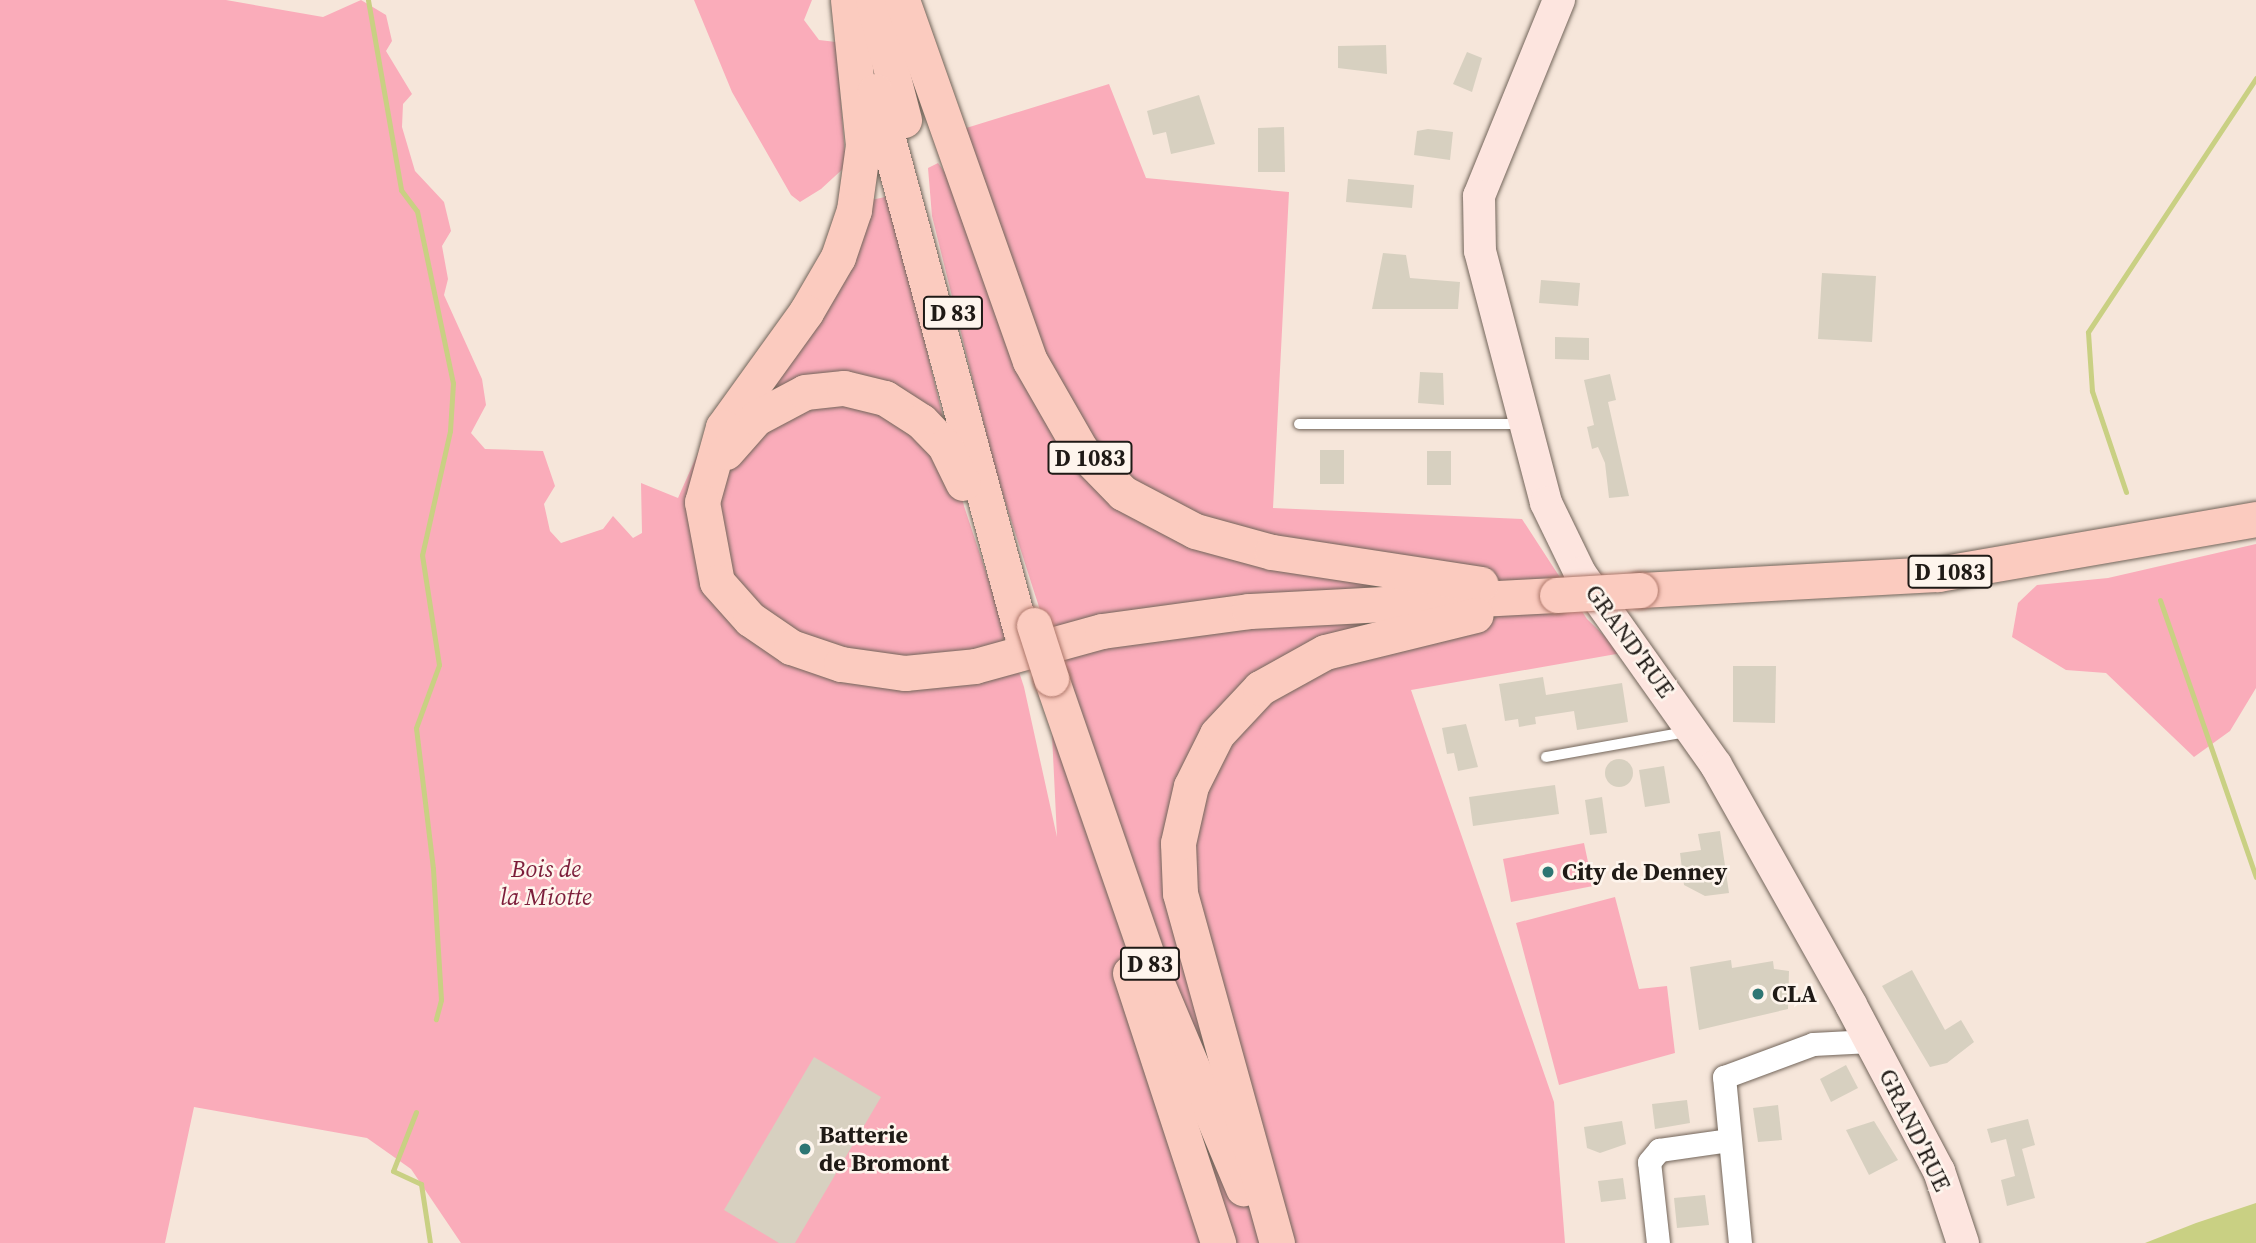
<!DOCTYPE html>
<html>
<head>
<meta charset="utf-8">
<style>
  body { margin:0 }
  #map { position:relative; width:2256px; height:1243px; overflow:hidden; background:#f6e6da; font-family:"Source Serif 4",serif }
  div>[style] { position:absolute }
  .green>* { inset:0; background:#faacba }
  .water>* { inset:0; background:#c9d083 }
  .stream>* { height:5px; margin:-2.5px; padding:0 2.5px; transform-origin:2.5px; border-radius:2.5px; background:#c9d083 }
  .building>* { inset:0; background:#d7d0c0 }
  .round { border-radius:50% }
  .roads { filter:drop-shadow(0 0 2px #72655a) drop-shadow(0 0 2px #72655a) }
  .lane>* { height:10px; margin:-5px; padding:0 5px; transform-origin:5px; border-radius:5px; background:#fff }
  .street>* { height:23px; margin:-11.5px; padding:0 11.5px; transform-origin:11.5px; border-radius:11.5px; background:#fff }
  .secondary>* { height:32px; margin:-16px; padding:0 16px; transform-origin:16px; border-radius:16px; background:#fde5df }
  .primary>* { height:35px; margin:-17.5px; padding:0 17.5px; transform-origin:17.5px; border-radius:17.5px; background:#fbcbbf }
  .bridges { filter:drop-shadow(0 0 2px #ac7669) drop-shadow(0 0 2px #ac7669) }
  .primary-bridge>* { height:35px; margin:-17.5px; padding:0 17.5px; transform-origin:17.5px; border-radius:17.5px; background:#fbcbbf }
  .dots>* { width:19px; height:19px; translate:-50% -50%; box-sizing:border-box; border:4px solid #fef5ed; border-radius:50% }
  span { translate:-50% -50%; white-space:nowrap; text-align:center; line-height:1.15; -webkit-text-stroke:5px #fef5ed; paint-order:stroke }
  .shield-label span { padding:2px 5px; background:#fef5ed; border:2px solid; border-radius:5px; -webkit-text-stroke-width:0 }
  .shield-label { font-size:23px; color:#1f1a16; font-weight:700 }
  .street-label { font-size:24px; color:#1f1a16 }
  .park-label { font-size:24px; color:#7c1d3a; font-style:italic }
  .poi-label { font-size:24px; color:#1f1a16; font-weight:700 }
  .left { translate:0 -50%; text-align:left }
</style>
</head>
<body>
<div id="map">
  <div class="green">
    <div style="clip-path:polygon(0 0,226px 0,323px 17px,361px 0,386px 15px,392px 41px,386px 51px,412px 94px,403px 104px,402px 127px,415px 171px,444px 202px,451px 231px,442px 246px,448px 279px,444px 295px,482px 379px,486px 405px,471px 433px,485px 449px,543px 451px,555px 486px,544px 504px,550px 531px,561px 543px,603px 529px,613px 516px,633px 538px,642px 533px,641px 483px,678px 498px,709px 428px,871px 200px,890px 196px,964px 506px,1024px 687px,1057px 837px,1047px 632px,996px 473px,932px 216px,928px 168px,938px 163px,960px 193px,963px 129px,1109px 84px,1146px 178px,1289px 192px,1273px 508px,1522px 519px,1587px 619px,1622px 653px,1411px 690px,1554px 1102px,1565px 1243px,461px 1243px,411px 1169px,367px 1138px,194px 1107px,165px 1243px,0 1243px)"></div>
    <div style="clip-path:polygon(694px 0,812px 0,804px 20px,819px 40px,836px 42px,846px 166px,821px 189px,800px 202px,791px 195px,732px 92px)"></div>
    <div style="clip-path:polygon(2256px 544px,2256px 688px,2230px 731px,2194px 757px,2106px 673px,2066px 670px,2012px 637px,2018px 603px,2037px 585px,2108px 578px)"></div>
    <div style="clip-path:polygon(1584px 843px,1593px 886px,1511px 902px,1503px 859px)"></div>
    <div style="clip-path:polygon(1615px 897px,1639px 989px,1667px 986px,1675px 1053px,1559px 1085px,1516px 923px)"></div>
  </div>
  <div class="water">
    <div style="clip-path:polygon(2256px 1203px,2256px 1243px,2145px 1243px,2196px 1223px)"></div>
  </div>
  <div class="stream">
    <div style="left:368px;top:0;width:193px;rotate:80.1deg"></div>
    <div style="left:401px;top:190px;width:26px;rotate:53deg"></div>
    <div style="left:417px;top:211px;width:176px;rotate:78.2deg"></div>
    <div style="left:453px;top:383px;width:48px;rotate:93.6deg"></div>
    <div style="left:450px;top:431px;width:127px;rotate:102.7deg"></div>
    <div style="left:422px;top:555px;width:111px;rotate:81.2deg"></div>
    <div style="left:439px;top:665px;width:67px;rotate:110.1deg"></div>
    <div style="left:416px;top:728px;width:142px;rotate:83.1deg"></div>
    <div style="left:433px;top:869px;width:131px;rotate:86.5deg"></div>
    <div style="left:441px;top:1000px;width:20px;rotate:105deg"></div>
    <div style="left:2126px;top:492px;width:107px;rotate:-108.6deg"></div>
    <div style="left:2092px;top:391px;width:59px;rotate:-93.9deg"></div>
    <div style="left:2088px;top:332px;width:305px;rotate:-56.5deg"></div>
    <div style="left:2160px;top:600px;width:293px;rotate:70.9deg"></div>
    <div style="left:416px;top:1112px;width:63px;rotate:111.3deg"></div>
    <div style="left:393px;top:1171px;width:31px;rotate:25deg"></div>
    <div style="left:421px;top:1184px;width:60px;rotate:81.3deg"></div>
  </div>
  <div class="building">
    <div style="clip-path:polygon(1386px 45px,1387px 74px,1338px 68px,1338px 46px)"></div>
    <div style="clip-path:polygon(1467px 52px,1482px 58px,1472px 92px,1453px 84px)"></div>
    <div style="clip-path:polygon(1199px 95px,1215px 144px,1171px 154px,1166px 132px,1153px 135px,1147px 111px)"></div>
    <div style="clip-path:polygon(1284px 127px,1285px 172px,1258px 172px,1258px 128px)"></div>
    <div style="clip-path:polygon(1428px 129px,1453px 132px,1450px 160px,1414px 155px,1417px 131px)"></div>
    <div style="clip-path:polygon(1348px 179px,1414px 185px,1412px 208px,1346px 202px)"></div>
    <div style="clip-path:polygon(1383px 253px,1406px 255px,1410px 278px,1460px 282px,1458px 309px,1372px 309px)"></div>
    <div style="clip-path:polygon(1822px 273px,1876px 276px,1872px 342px,1818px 339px)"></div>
    <div style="clip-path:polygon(1541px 280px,1580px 283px,1578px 306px,1539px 303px)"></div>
    <div style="clip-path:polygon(1555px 337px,1589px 338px,1589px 360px,1555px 359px)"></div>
    <div style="clip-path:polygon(1420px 372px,1443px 373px,1444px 405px,1418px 403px)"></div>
    <div style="clip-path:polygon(1610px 374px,1616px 400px,1608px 402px,1629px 496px,1609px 498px,1605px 463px,1598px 447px,1592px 449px,1587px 427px,1594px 425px,1584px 380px)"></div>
    <div style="clip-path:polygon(1320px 450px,1344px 450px,1344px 484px,1320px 484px)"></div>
    <div style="clip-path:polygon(1427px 451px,1451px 451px,1451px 485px,1427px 485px)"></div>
    <div style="clip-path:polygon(1733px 666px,1776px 666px,1775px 723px,1733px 722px)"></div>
    <div style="clip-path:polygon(1543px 677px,1546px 695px,1622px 683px,1628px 722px,1577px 730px,1574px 711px,1535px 717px,1536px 724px,1519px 727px,1518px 719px,1505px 721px,1499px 684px)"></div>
    <div style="clip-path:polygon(1466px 724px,1478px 767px,1458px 771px,1454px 753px,1447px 754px,1442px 728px)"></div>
    <div class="round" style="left:1605px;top:759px;width:28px;height:28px"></div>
    <div style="clip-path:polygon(1664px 766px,1670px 803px,1645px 807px,1639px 770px)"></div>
    <div style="clip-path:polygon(1555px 785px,1559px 814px,1473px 826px,1469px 797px)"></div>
    <div style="clip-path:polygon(1602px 797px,1607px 833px,1590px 835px,1585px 800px)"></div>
    <div style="clip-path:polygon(1720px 831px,1729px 893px,1705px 896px,1684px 885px,1680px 853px,1701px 850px,1698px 834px)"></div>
    <div style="clip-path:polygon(1731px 960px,1732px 968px,1773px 961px,1774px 969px,1789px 971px,1788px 1009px,1699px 1030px,1690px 967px)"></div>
    <div style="clip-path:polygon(1912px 970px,1945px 1030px,1961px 1020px,1974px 1042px,1947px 1063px,1930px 1067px,1882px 986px)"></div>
    <div style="clip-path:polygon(814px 1057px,881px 1097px,795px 1243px,779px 1243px,724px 1210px)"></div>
    <div style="clip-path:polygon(1846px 1065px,1858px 1088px,1831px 1102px,1820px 1079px)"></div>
    <div style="clip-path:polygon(1687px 1100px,1690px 1123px,1655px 1129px,1652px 1104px)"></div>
    <div style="clip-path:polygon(1778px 1105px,1782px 1140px,1758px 1142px,1753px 1108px)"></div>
    <div style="clip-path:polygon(2028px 1119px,2035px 1145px,2022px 1149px,2035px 1198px,2007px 1206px,2001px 1180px,2015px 1176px,2006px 1139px,1991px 1143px,1987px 1129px)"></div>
    <div style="clip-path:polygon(1622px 1121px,1626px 1144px,1600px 1153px,1587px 1148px,1584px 1127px)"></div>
    <div style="clip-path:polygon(1874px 1121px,1898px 1160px,1869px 1175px,1846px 1130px)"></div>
    <div style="clip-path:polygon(1623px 1178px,1626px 1199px,1601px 1202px,1598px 1181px)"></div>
    <div style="clip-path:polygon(1705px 1195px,1709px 1225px,1677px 1228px,1674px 1198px)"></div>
  </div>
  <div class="roads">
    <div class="lane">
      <div style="left:1299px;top:424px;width:224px"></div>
      <div style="left:1546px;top:757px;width:143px;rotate:-10.1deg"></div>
    </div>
    <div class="street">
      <div style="left:1658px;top:1243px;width:81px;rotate:-96.3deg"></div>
      <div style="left:1649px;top:1162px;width:16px;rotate:-50deg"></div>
      <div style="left:1659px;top:1150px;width:70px;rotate:-8.2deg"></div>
      <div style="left:1740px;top:1243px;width:167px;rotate:-95.5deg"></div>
      <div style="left:1724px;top:1077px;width:95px;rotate:-20.3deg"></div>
      <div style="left:1813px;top:1044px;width:57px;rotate:-3deg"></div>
    </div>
    <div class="secondary">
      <div style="left:1559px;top:0;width:212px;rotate:112.2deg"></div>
      <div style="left:1479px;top:196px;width:55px;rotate:89deg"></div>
      <div style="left:1480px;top:251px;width:260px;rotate:75.3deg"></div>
      <div style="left:1546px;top:503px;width:78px;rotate:64.1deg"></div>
      <div style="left:1580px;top:573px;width:235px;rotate:54.7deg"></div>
      <div style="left:1716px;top:765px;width:275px;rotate:60.6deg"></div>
      <div style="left:1851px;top:1005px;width:188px;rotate:62.1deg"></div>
      <div style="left:1939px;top:1171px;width:76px;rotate:71.6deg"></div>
    </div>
    <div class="primary">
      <div style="left:848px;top:0;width:146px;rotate:84.1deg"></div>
      <div style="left:863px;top:145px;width:66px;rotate:97.9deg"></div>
      <div style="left:854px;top:210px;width:50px;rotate:108.8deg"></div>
      <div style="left:838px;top:257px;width:64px;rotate:120.2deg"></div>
      <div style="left:806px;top:312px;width:142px;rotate:125.8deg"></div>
      <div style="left:723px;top:427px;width:78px;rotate:105.6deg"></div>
      <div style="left:702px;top:502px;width:81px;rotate:79.4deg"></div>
      <div style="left:717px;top:582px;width:50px;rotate:48.3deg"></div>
      <div style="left:750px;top:619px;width:50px;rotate:34.3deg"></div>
      <div style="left:791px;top:647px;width:53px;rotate:18.8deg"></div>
      <div style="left:841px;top:664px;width:65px;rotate:8deg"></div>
      <div style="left:905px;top:673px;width:70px;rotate:-5.7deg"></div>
      <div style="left:975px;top:666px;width:132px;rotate:-15.4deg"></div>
      <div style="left:1102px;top:631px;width:148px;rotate:-7.7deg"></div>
      <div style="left:1249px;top:611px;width:308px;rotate:-3deg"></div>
      <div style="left:873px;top:0;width:124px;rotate:75.5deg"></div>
      <div style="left:902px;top:0;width:383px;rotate:70.5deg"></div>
      <div style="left:1030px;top:361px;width:103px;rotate:60.2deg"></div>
      <div style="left:1081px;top:450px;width:60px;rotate:45.7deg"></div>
      <div style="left:1123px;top:493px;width:81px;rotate:27.8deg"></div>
      <div style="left:1195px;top:531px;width:80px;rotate:15.3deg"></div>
      <div style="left:1272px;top:552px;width:211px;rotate:8.7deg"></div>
      <div style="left:875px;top:91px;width:560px;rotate:74.9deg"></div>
      <div style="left:726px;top:452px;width:45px;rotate:-48.6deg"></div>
      <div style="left:756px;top:418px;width:55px;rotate:-28deg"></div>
      <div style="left:805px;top:392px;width:39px;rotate:-6deg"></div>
      <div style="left:844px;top:388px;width:42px;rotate:13.7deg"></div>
      <div style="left:885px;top:398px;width:43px;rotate:32.6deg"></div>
      <div style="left:921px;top:421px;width:35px;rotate:46deg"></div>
      <div style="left:945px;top:446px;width:41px;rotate:64.1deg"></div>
      <div style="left:1640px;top:590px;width:298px;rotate:-3.1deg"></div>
      <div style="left:1938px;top:574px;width:323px;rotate:-9.8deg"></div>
      <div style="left:1051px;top:678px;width:321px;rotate:70.9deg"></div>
      <div style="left:1156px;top:981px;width:225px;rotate:67.2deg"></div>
      <div style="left:1130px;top:973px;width:284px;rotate:71.9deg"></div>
      <div style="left:1277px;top:1243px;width:363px;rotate:-105.5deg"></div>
      <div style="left:1180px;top:893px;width:50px;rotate:-92.3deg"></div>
      <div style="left:1178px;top:843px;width:58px;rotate:-77.2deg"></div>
      <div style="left:1191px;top:786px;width:58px;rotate:-63.4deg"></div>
      <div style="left:1217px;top:734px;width:63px;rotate:-46.9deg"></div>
      <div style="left:1260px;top:688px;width:74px;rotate:-29deg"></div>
      <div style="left:1325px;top:652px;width:155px;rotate:-13.8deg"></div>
    </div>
  </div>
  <div class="bridges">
    <div class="primary-bridge">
      <div style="left:1557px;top:595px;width:83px;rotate:-3.4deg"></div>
      <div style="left:1034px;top:625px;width:56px;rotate:72.2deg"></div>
    </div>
  </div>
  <div class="dots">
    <div style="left:1548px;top:872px;background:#2d7673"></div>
    <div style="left:1758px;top:994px;background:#2d7673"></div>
    <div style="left:805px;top:1149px;background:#2d7673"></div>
  </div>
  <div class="shield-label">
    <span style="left:953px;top:313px">D 83</span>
    <span style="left:1090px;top:458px">D 1083</span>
    <span style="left:1950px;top:572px">D 1083</span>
    <span style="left:1150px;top:964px">D 83</span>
  </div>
  <div class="street-label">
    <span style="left:1630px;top:641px;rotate:54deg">GRAND'RUE</span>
    <span style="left:1915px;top:1130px;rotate:64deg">GRAND'RUE</span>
  </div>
  <div class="park-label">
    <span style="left:546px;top:883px">Bois de<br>la Miotte</span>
  </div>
  <div class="poi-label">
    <span class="left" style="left:1562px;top:872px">City de Denney</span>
    <span class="left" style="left:1772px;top:994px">CLA</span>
    <span class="left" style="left:819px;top:1149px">Batterie<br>de Bromont</span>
  </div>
</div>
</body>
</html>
